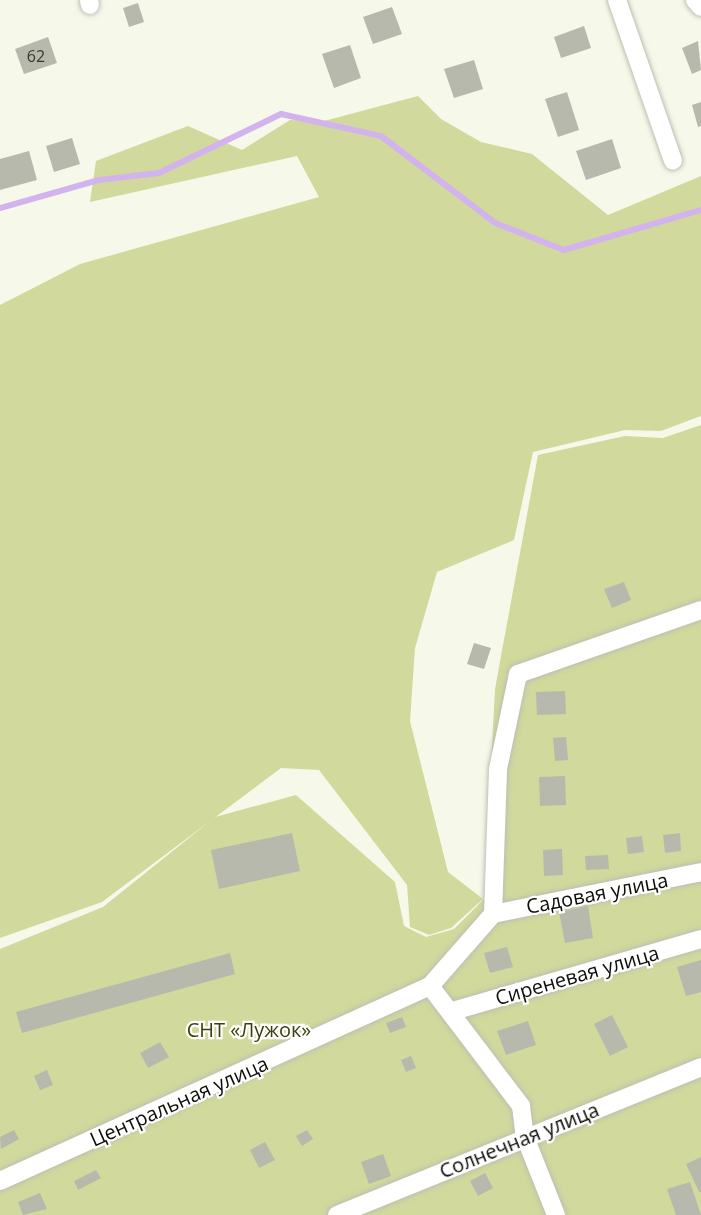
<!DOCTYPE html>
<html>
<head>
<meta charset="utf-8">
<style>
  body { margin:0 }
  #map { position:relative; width:701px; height:1215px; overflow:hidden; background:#f6f8ea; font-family:"Open Sans",sans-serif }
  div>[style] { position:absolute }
  .green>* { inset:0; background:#d1d99d }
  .stream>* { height:6px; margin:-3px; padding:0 3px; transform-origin:3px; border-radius:3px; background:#d3b3ee }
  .building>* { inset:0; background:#b8b9ad }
  .roads { filter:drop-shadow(0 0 2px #bdbfb2) drop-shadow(0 0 2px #bdbfb2) }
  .minor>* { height:18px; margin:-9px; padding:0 9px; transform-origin:9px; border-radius:9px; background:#fff }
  span { translate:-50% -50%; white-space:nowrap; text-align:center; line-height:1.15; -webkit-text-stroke:4.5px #fff; paint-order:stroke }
  .number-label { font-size:16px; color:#383832 }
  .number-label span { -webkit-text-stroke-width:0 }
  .street-label { font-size:20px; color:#0d0d09 }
  .park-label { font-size:20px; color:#3c400c }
</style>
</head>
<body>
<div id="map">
  <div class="green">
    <div style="clip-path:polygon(418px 96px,441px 119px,481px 142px,532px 154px,608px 215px,701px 176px,701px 416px,661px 431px,625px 430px,533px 452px,514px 540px,437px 572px,415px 648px,410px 721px,448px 872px,483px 899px,451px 928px,429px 935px,410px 927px,407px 885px,319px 770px,281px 768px,102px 902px,0 938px,0 305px,80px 264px,319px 197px,297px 156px,90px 202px,96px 161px,188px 126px,242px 150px,290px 120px,324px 121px)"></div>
    <div style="clip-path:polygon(701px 425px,701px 1215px,0 1215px,0 949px,103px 907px,215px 817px,296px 795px,395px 882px,404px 926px,426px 937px,454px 929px,484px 899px,495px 689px,538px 455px,625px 436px,663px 438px)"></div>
  </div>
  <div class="stream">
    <div style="left:0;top:208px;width:103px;rotate:-15.8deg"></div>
    <div style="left:99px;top:180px;width:60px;rotate:-6.7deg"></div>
    <div style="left:159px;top:173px;width:136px;rotate:-25.8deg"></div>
    <div style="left:281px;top:114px;width:102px;rotate:12.4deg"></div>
    <div style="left:381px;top:136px;width:143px;rotate:37.3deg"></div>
    <div style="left:495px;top:223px;width:74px;rotate:21.4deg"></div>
    <div style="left:564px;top:250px;width:143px;rotate:-16.3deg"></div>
  </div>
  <div class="building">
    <div style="clip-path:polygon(138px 3px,144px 22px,129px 27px,123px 8px)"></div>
    <div style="clip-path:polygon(392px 7px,402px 34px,373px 44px,363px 17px)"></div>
    <div style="clip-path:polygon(584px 26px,591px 48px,561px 58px,554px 37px)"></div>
    <div style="clip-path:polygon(48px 37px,57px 63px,24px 74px,15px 49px)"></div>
    <div style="clip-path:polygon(698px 41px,701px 70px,692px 74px,682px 48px)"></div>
    <div style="clip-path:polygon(350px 45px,361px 78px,334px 88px,322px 54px)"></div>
    <div style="clip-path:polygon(474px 60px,483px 89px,454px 98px,444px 69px)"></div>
    <div style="clip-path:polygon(567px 92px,579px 130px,558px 137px,545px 99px)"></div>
    <div style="clip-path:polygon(701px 102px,701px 126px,698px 127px,692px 105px)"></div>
    <div style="clip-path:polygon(72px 138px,80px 164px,54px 172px,46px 146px)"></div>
    <div style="clip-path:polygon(612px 139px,621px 168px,586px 180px,576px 151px)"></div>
    <div style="clip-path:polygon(29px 151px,37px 180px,0 190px,0 159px)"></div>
    <div style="clip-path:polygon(624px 582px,631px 600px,612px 608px,604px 589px)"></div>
    <div style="clip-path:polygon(474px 643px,491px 648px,484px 669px,467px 664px)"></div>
    <div style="clip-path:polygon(565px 691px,566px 714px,537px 715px,536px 692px)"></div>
    <div style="clip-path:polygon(566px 737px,568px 760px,555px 761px,553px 738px)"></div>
    <div style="clip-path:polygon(565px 776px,566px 805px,540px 806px,539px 777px)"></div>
    <div style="clip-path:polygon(292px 833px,300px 871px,219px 889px,211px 850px)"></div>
    <div style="clip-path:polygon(680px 833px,681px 851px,665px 853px,663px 835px)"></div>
    <div style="clip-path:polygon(642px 836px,644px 852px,628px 854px,626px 838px)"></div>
    <div style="clip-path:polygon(562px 849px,563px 875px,544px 876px,543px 850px)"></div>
    <div style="clip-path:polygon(608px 855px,609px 869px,586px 870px,585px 856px)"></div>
    <div style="clip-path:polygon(588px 906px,593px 938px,565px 943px,559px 912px)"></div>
    <div style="clip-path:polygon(507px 947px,513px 967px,490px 973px,484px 953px)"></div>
    <div style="clip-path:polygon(230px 953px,235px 974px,22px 1033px,16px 1012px)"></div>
    <div style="clip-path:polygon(701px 960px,701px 992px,686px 996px,677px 967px)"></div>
    <div style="clip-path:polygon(612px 1015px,628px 1047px,610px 1056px,594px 1024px)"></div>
    <div style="clip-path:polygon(402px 1017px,406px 1027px,390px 1033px,386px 1023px)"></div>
    <div style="clip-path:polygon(528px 1021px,536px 1045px,506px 1055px,497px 1031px)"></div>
    <div style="clip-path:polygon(160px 1042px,169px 1057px,148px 1068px,140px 1053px)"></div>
    <div style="clip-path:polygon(411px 1056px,416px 1068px,406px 1072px,401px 1060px)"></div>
    <div style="clip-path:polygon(47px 1070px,53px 1085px,40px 1090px,34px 1076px)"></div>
    <div style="clip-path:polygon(14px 1130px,19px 1139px,1px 1149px,0 1137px)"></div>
    <div style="clip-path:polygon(307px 1130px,313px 1139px,302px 1146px,296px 1136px)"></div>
    <div style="clip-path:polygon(265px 1142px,275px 1160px,259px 1168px,250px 1150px)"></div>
    <div style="clip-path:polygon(383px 1154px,391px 1176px,369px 1184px,361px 1162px)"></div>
    <div style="clip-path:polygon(701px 1157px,701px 1192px,699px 1192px,686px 1164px)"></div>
    <div style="clip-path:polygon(96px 1170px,101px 1178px,78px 1190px,74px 1181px)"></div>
    <div style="clip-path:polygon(485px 1173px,493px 1188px,478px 1196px,470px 1181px)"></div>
    <div style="clip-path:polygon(690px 1182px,701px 1215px,676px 1215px,667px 1189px)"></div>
    <div style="clip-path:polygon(40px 1193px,47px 1209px,23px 1215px,18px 1202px)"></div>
  </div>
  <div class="roads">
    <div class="minor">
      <div style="left:89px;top:0;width:5px;rotate:79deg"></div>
      <div style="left:617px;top:0;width:170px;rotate:70.8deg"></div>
      <div style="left:695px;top:0;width:9px;rotate:49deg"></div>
      <div style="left:493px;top:914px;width:212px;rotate:-11.4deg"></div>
      <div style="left:430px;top:986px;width:151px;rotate:52.8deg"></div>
      <div style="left:521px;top:1106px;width:31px;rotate:83deg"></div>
      <div style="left:525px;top:1137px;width:84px;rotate:68.3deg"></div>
      <div style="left:453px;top:1011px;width:258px;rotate:-16.2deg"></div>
      <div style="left:0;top:1181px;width:472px;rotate:-24.4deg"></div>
      <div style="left:430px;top:986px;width:96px;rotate:-48.8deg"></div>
      <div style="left:493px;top:914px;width:145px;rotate:-88deg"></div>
      <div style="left:498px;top:769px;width:97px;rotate:-78.1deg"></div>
      <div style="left:518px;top:674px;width:194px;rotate:-19.3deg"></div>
      <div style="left:337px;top:1215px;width:393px;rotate:-22.1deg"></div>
    </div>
  </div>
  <div class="number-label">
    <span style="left:36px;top:56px">62</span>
  </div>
  <div class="street-label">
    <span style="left:597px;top:893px;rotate:-11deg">Садовая улица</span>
    <span style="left:577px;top:975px;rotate:-16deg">Сиреневая улица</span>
    <span style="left:179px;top:1101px;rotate:-24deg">Центральная улица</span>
    <span style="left:519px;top:1140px;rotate:-22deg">Солнечная улица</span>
  </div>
  <div class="park-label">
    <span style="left:249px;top:1029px">СНТ «Лужок»</span>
  </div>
</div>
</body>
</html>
